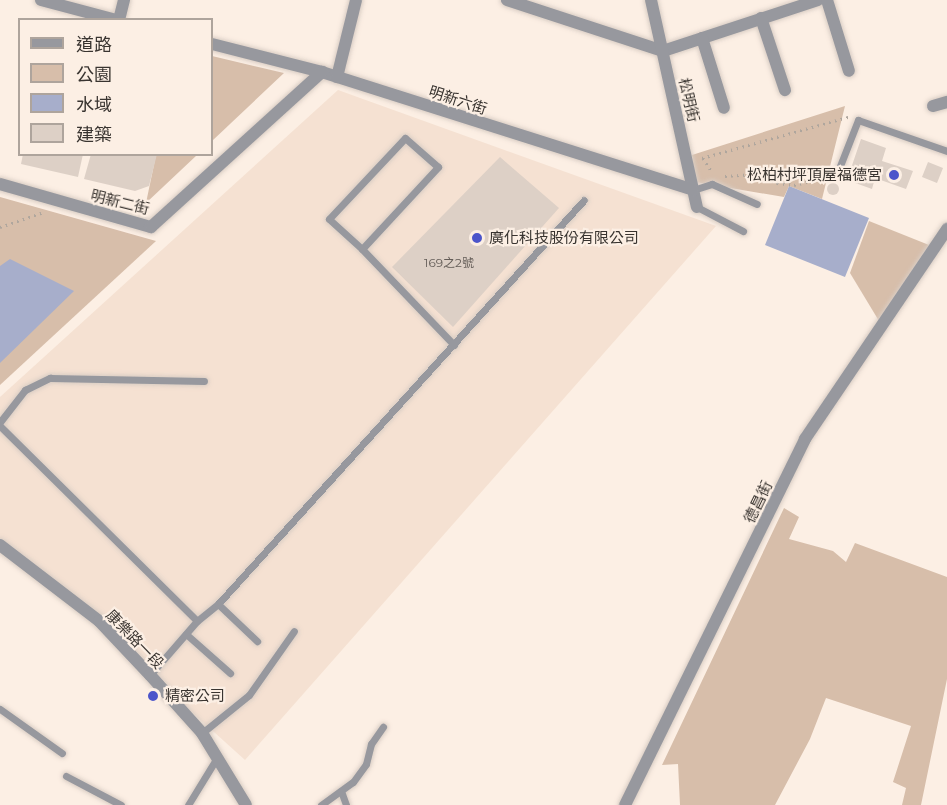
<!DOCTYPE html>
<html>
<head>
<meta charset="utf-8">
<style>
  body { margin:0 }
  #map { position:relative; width:947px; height:805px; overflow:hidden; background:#fcefe4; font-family:Montserrat,"Noto Sans TC",sans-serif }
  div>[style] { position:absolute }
  .built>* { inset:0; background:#f5e1d2 }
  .green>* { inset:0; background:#d7beaa }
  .water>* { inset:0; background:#a7aecb }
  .building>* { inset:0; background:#ddd0c6 }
  .round { border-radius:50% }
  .path>* { height:3px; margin-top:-1.5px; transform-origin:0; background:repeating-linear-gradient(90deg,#afa69d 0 1.5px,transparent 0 6px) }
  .roads { filter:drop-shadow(0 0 2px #d9cdc4) drop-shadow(0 0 2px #d9cdc4) }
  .service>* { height:7px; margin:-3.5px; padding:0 3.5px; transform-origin:3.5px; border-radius:3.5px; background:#97989e }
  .minor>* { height:12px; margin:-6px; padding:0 6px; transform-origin:6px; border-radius:6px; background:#97989e }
  .tertiary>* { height:12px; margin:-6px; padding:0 6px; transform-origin:6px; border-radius:6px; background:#97989e }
  .dots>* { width:16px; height:16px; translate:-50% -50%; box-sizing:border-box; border:3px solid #fcefe4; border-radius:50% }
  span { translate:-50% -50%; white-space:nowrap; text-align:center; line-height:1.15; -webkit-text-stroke:4.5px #fcefe4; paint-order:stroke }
  .number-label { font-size:12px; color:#625b56 }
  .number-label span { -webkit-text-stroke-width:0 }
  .street-label { font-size:15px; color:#393430 }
  .poi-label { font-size:15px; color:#393430 }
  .right { translate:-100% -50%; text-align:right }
  .left { translate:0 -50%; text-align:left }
  .legend { position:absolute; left:18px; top:18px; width:195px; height:138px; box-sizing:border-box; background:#fcefe4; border:2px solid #aea49c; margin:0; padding:8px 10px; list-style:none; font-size:18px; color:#393430 }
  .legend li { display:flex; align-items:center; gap:12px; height:30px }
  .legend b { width:30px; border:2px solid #aea49c }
</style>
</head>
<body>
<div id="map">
  <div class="built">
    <div style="clip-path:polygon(338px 90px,716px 226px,245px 760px,0 539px,0 397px)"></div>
  </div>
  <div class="green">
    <div style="clip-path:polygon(212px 56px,284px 73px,212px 141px)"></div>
    <div style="clip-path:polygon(845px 106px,822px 199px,789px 186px,784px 197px,695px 182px,692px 155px)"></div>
    <div style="clip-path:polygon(156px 155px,197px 155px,146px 203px)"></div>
    <div style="clip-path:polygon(0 197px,156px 241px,0 385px)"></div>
    <div style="clip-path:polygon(869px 221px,929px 245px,879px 321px,850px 273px)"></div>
    <div style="clip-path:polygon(784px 508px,799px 517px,789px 539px,833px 551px,846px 562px,855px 543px,947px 577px,947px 679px,921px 805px,902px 805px,906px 788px,893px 782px,911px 726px,826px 698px,810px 739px,775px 805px,680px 805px,678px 764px,662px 765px)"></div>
  </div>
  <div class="water">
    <div style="clip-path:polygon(789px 186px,869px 218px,845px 277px,765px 245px)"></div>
    <div style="clip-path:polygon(10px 259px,74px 291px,0 363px,0 266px)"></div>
  </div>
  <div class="building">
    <div style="clip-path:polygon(861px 139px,886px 148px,882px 161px,913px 171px,906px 189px,875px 178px,872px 189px,847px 180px)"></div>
    <div style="clip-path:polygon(23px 154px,83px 154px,78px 177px,21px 164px)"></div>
    <div style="clip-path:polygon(91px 154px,157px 154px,149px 186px,135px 191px,84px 179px)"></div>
    <div style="clip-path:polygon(500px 157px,559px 208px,453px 327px,392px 267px)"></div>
    <div style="clip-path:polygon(928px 162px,943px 168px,937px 183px,922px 177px)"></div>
    <div class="round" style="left:827px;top:183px;width:12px;height:12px"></div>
  </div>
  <div class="path">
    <div style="left:702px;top:158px;width:152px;rotate:-15.7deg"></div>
    <div style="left:703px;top:158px;width:17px;rotate:57deg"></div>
    <div style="left:725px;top:176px;width:29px;rotate:-4deg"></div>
    <div style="left:754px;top:174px;width:25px;rotate:21deg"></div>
    <div style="left:777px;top:183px;width:17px;rotate:7deg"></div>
    <div style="left:794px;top:185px;width:21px;rotate:-14deg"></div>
    <div style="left:814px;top:180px;width:16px;rotate:-38deg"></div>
    <div style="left:0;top:227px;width:46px;rotate:-18.8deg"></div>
  </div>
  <div class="roads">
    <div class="service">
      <div style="left:838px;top:171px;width:55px;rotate:-68.6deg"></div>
      <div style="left:858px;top:120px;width:94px;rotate:19.2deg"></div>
      <div style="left:693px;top:190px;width:20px;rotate:-18deg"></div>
      <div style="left:712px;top:184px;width:49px;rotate:24deg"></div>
      <div style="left:697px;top:207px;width:52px;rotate:27.6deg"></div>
      <div style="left:362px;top:249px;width:112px;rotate:-47.2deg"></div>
      <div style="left:438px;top:167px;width:44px;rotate:-138.7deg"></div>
      <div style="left:405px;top:138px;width:111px;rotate:133.2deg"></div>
      <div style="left:329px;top:219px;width:45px;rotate:42.3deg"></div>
      <div style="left:362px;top:249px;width:133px;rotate:46.2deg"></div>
      <div style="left:0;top:422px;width:41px;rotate:-52deg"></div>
      <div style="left:25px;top:390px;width:28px;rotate:-26deg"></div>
      <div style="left:50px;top:378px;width:154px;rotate:1.1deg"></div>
      <div style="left:0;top:426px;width:277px;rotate:44.7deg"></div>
      <div style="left:218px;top:604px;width:54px;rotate:43.5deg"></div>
      <div style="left:186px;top:634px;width:59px;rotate:41.6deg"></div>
      <div style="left:150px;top:675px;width:72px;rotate:-49deg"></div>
      <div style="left:197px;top:621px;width:27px;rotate:-39deg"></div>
      <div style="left:218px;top:604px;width:545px;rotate:-47.83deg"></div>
      <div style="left:0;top:709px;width:76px;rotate:35.4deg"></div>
      <div style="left:202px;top:733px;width:60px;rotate:-39deg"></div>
      <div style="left:249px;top:695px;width:78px;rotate:-54.9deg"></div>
      <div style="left:66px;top:776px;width:62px;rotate:27.8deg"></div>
      <div style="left:341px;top:791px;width:15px;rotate:70deg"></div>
      <div style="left:188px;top:805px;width:57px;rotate:-58.5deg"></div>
      <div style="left:321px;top:805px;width:39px;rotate:-36deg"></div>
      <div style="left:353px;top:782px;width:22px;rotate:-54deg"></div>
      <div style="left:366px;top:764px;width:21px;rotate:-76deg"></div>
      <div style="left:371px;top:744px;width:21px;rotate:-55deg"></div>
    </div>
    <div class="minor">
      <div style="left:41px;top:0;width:78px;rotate:14.9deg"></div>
      <div style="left:507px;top:0;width:164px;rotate:18.1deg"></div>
      <div style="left:663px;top:51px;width:163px;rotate:-18.2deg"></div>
      <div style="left:651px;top:0;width:212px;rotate:77.5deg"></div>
      <div style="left:827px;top:0;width:74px;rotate:72.8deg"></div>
      <div style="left:761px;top:18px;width:76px;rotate:71.6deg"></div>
      <div style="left:119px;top:20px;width:21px;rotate:-76deg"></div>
      <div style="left:702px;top:38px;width:73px;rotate:72.6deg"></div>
      <div style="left:212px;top:44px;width:114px;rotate:14.3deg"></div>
      <div style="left:322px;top:72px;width:389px;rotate:17.6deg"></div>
      <div style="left:337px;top:77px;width:79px;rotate:-76.1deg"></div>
      <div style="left:933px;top:106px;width:15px;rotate:-16deg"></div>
      <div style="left:0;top:184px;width:157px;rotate:15.9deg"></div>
      <div style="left:151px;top:227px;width:231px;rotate:-42.2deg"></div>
      <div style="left:625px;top:805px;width:408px;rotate:-63.8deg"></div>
      <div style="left:805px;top:439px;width:254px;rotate:-55.9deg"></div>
    </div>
    <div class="tertiary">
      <div style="left:0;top:545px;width:125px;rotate:37.5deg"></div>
      <div style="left:99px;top:621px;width:74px;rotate:46.6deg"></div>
      <div style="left:150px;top:675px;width:78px;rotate:48.1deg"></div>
      <div style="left:202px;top:733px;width:84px;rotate:58.6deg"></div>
    </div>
  </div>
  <div class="dots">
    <div style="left:894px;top:175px;background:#4c55ca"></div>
    <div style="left:477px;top:238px;background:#4c55ca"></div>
    <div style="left:153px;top:696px;background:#4c55ca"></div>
  </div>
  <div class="number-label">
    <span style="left:449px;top:263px">169之2號</span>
  </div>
  <div class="street-label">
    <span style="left:458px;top:100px;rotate:18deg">明新六街</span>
    <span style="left:689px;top:100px;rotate:77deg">松明街</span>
    <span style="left:120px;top:202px;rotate:14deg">明新二街</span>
    <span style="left:758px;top:502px;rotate:-64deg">德昌街</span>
    <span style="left:135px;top:639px;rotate:46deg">康樂路一段</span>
  </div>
  <div class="poi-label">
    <span class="right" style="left:882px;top:175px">松柏村坪頂屋福德宮</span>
    <span class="left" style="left:489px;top:238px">廣化科技股份有限公司</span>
    <span class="left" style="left:165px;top:696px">精密公司</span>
  </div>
  <ul class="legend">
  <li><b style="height:8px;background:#97989e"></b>道路</li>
  <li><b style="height:16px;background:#d7beaa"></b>公園</li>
  <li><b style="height:16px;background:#a7aecb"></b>水域</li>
  <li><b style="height:16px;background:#ddd0c6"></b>建築</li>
  </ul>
</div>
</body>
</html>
